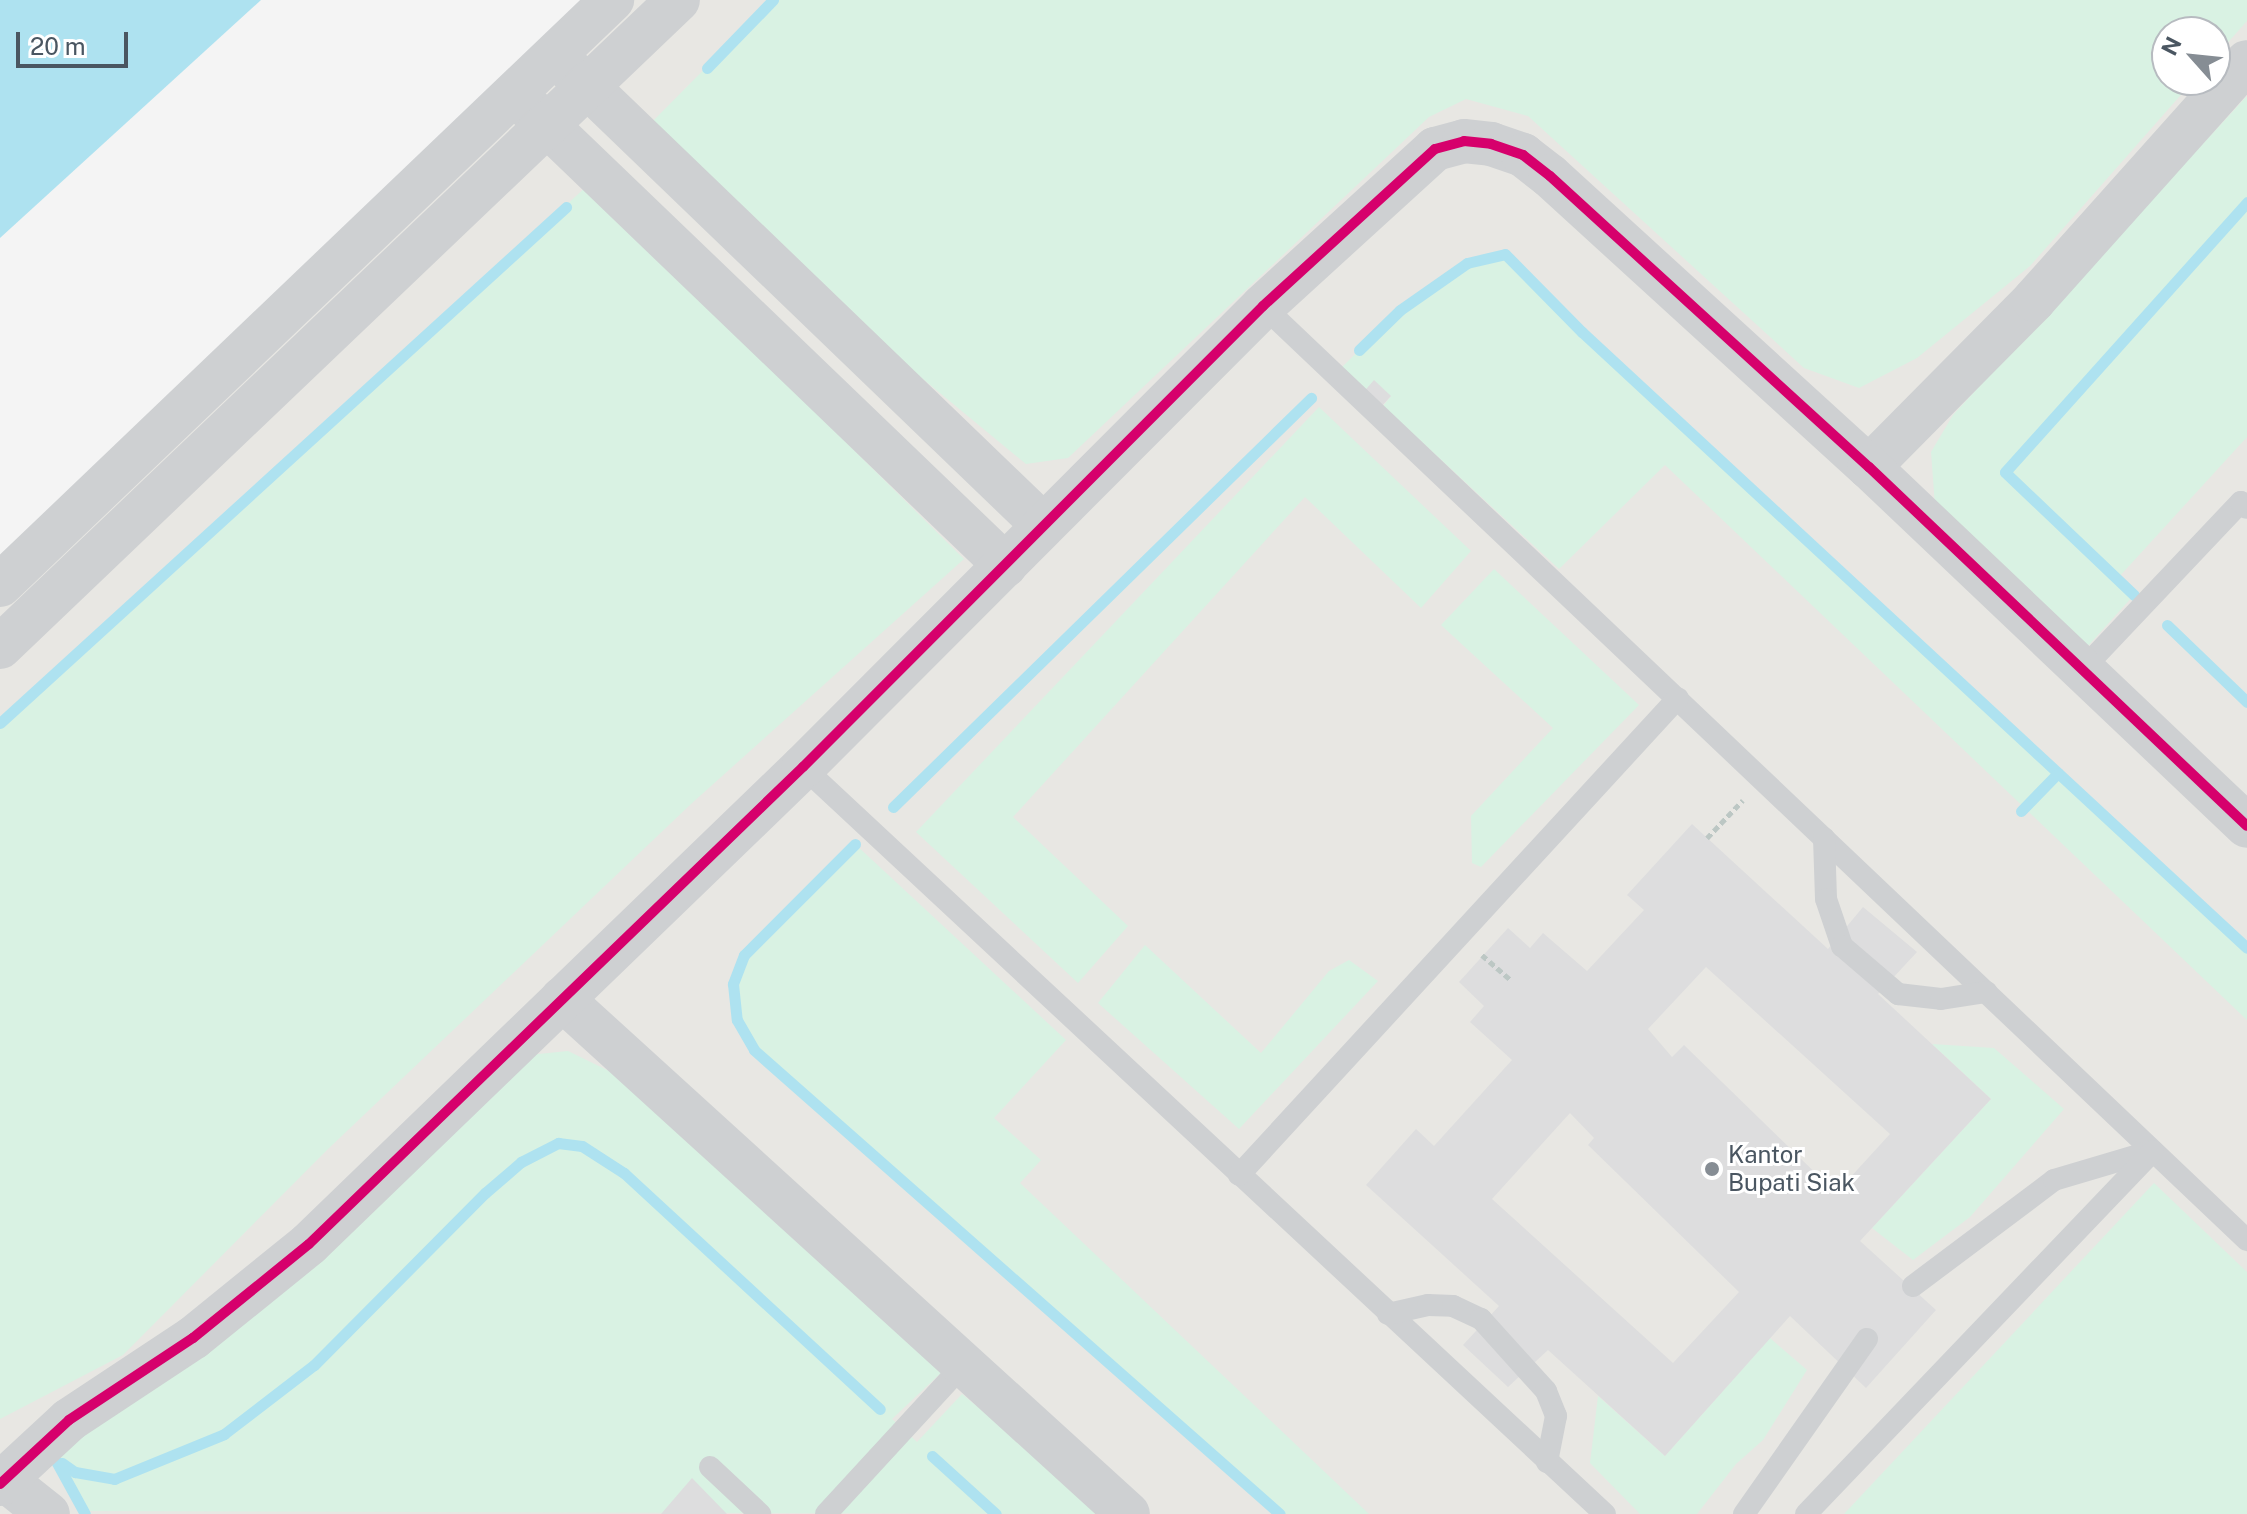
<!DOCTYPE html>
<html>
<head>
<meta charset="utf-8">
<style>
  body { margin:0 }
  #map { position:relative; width:2247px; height:1514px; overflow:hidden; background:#f4f4f4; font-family:"Public Sans",sans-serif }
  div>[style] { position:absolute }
  .commercial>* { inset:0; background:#e8e7e3 }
  .green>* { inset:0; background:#d9f2e3 }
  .water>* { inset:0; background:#aee2f0 }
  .stream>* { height:11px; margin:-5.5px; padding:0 5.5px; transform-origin:5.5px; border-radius:5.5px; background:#aee2f0 }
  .building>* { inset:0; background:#ddddde }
  .path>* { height:5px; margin-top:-2.5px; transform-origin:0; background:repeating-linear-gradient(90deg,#bcc7c4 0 6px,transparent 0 10px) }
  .service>* { height:22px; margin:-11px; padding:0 11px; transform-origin:11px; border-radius:11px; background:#ced0d2 }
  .minor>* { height:44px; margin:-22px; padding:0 22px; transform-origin:22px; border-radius:22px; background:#ced0d2 }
  .cycleway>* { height:10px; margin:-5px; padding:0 5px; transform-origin:5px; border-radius:5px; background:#d6006c }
  .dots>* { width:22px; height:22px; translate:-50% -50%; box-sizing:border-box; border:4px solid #fff; border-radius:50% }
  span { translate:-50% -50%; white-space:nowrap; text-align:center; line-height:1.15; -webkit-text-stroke:6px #fff; paint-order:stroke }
  .poi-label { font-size:24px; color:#4a5661 }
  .left { translate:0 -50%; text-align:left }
  .north { position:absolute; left:2151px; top:16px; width:80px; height:80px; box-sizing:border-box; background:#fff; border:2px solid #b7bbc0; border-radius:50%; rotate:297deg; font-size:22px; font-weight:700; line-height:32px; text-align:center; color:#4a5661 }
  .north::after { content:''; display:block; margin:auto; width:28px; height:36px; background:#868d94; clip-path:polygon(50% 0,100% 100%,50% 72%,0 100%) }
  .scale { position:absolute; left:16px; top:32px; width:112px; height:36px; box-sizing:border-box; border:4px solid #4a5661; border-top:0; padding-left:10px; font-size:24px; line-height:28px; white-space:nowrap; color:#4a5661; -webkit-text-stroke:6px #fff; paint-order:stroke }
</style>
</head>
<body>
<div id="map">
  <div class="commercial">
    <div style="clip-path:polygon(evenodd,603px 0,2247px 0,2247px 1514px,0 1514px,0 585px,603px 0,2167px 32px,2215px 32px,2215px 80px,2167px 80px,2167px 32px)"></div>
  </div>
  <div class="green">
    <div style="clip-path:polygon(773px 0,2247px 0,2247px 21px,2215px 57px,2215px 32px,2167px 32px,2167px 80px,2194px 80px,2030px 266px,1917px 358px,1859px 388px,1804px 368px,1528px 116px,1466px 99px,1429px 117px,1068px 458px,1026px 464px,883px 346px,648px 126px)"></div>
    <div style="clip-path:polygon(2247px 96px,2247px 437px,2118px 578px,2134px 595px,2087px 647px,1935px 506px,1931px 452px,1953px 415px)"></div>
    <div style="clip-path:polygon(587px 186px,964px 559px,691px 804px,327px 1150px,123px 1355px,0 1419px,0 723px)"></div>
    <div style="clip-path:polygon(1505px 254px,1582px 332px,2247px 948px,2247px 1020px,1665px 465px,1559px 569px,1383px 406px,1391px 396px,1361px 395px,1339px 370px,1400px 310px,1467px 263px)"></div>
    <div style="clip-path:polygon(1319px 407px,1471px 551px,1421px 608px,1305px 497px,1013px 817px,1128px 926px,1078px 983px,916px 832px)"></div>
    <div style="clip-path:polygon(1494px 569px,1639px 705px,1481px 867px,1472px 863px,1471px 816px,1553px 728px,1441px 625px)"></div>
    <div style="clip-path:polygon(855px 844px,1066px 1040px,994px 1118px,1041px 1160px,1020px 1183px,1369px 1514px,1280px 1514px,754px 1050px,737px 1020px,733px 984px,744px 955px)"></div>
    <div style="clip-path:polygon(1145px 945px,1261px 1053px,1329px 971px,1349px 960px,1378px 981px,1239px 1129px,1098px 1003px)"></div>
    <div style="clip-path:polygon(1932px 1044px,1994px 1048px,2064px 1109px,1970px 1217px,1913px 1260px,1872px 1228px,1991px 1099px)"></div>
    <div style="clip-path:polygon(568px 1051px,609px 1071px,942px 1372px,892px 1419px,917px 1442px,962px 1394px,1108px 1514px,81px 1511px,54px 1457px,529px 1055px)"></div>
    <div style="clip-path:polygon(2154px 1183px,2247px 1272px,2247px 1514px,1844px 1514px)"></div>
    <div style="clip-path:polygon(1770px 1338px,1807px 1370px,1763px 1440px,1736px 1464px,1697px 1514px,1640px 1514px,1590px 1463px,1598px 1396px,1665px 1456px)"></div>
  </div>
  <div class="water">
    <div style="clip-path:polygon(0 0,261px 0,0 238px)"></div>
  </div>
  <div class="stream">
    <div style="left:707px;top:68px;width:95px;rotate:-45.9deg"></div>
    <div style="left:1359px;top:350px;width:57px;rotate:-44.3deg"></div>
    <div style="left:1400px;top:310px;width:82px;rotate:-35deg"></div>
    <div style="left:1467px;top:263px;width:39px;rotate:-13deg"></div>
    <div style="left:1505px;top:254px;width:110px;rotate:45.4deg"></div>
    <div style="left:1582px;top:332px;width:906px;rotate:42.81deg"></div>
    <div style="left:2134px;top:595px;width:178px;rotate:-136.4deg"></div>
    <div style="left:2005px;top:472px;width:363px;rotate:-48.1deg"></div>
    <div style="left:2167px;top:625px;width:111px;rotate:43.9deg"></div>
    <div style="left:0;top:723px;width:766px;rotate:-42.35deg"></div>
    <div style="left:893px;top:807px;width:585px;rotate:-44.38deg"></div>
    <div style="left:2021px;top:811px;width:53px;rotate:-45.8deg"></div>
    <div style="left:855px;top:844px;width:157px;rotate:135deg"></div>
    <div style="left:744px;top:955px;width:31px;rotate:111deg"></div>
    <div style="left:733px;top:984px;width:36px;rotate:84deg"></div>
    <div style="left:737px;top:1020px;width:34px;rotate:60deg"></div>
    <div style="left:754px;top:1050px;width:701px;rotate:41.42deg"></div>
    <div style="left:932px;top:1456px;width:86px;rotate:42.2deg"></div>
    <div style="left:56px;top:1461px;width:60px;rotate:61.3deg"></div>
    <div style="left:62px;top:1463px;width:16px;rotate:35deg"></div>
    <div style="left:75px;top:1472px;width:40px;rotate:10deg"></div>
    <div style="left:114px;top:1479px;width:119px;rotate:-22.2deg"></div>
    <div style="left:224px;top:1434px;width:113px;rotate:-37.5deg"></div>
    <div style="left:314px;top:1365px;width:243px;rotate:-45.2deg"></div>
    <div style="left:485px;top:1193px;width:48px;rotate:-40.7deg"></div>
    <div style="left:521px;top:1162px;width:42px;rotate:-27.2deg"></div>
    <div style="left:558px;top:1143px;width:24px;rotate:7deg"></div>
    <div style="left:582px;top:1146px;width:50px;rotate:32.7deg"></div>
    <div style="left:624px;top:1173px;width:348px;rotate:42.7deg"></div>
  </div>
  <div class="building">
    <div style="clip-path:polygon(1374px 380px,1391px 396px,1378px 410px,1361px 395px)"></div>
    <div style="clip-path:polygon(evenodd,1692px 824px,1828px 949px,1863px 907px,1917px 952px,1878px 994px,1991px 1099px,1860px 1241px,1936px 1310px,1866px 1388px,1790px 1316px,1665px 1456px,1548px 1350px,1508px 1387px,1463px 1345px,1499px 1306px,1366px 1185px,1416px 1129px,1434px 1146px,1512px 1060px,1470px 1022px,1484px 1006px,1459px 982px,1508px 928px,1530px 948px,1543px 933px,1587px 971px,1644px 910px,1627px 895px,1692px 824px,1706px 967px,1890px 1134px,1836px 1193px,1684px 1045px,1672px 1057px,1648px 1029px,1706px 967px,1692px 824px,1570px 1113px,1594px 1138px,1588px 1145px,1739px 1292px,1673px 1363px,1492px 1199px,1570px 1113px)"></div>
    <div style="clip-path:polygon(692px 1478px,727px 1514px,661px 1514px)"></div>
  </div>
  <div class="path">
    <div style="left:1707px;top:838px;width:52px;rotate:-46.5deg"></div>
    <div style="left:1482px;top:955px;width:38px;rotate:41deg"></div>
  </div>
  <div class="service">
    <div style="left:1263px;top:306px;width:1357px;rotate:43.51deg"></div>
    <div style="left:2080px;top:672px;width:234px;rotate:-46.6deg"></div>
    <div style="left:2241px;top:502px;width:8px;rotate:45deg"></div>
    <div style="left:803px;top:767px;width:1096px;rotate:42.97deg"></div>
    <div style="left:1824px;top:838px;width:61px;rotate:88.1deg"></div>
    <div style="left:1826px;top:899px;width:50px;rotate:71.2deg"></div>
    <div style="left:1842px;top:946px;width:74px;rotate:40.6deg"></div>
    <div style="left:1898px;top:994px;width:43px;rotate:6.6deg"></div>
    <div style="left:1941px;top:999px;width:46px;rotate:-8.8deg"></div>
    <div style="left:1239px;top:1175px;width:648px;rotate:-47.38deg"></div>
    <div style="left:1913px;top:1286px;width:176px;rotate:-36.9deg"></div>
    <div style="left:2054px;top:1180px;width:102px;rotate:-16.5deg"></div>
    <div style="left:1388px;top:1314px;width:41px;rotate:-12.7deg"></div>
    <div style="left:1428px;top:1305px;width:25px;rotate:2deg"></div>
    <div style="left:1453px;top:1306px;width:31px;rotate:25deg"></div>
    <div style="left:1481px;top:1319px;width:97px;rotate:47.9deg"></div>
    <div style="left:1546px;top:1391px;width:27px;rotate:68deg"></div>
    <div style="left:1556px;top:1416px;width:47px;rotate:101.1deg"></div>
    <div style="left:710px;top:1467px;width:69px;rotate:43.2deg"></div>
    <div style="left:826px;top:1514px;width:204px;rotate:-47.4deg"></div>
    <div style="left:1744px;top:1514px;width:214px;rotate:-54.9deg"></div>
    <div style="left:1806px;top:1514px;width:502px;rotate:-46.29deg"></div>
  </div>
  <div class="minor">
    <div style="left:565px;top:65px;width:662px;rotate:43.9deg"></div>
    <div style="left:525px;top:104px;width:666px;rotate:43.84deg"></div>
    <div style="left:1869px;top:467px;width:235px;rotate:-45.3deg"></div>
    <div style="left:2034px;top:300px;width:319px;rotate:-48.2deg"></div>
    <div style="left:0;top:585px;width:847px;rotate:-43.71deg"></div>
    <div style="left:0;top:647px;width:937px;rotate:-43.66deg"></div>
    <div style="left:562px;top:999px;width:765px;rotate:42.3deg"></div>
    <div style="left:0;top:1476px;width:61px;rotate:38.4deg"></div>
    <div style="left:0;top:1484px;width:94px;rotate:-42.8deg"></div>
    <div style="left:69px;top:1420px;width:149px;rotate:-33.5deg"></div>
    <div style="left:193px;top:1338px;width:149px;rotate:-39deg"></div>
    <div style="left:309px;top:1244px;width:687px;rotate:-44deg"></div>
    <div style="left:803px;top:767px;width:651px;rotate:-45.06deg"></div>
    <div style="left:1263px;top:306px;width:233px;rotate:-42.4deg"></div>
    <div style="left:1435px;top:149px;width:30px;rotate:-15deg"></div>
    <div style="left:1464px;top:141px;width:27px;rotate:6deg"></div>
    <div style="left:1491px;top:144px;width:34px;rotate:19deg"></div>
    <div style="left:1523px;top:155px;width:34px;rotate:38deg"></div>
    <div style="left:1550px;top:176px;width:432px;rotate:42.4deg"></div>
    <div style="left:1869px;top:467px;width:521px;rotate:43.52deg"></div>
  </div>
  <div class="cycleway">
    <div style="left:0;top:1484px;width:94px;rotate:-42.8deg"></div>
    <div style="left:69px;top:1420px;width:149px;rotate:-33.5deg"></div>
    <div style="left:193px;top:1338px;width:149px;rotate:-39deg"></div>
    <div style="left:309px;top:1244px;width:687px;rotate:-44deg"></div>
    <div style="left:803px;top:767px;width:651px;rotate:-45.06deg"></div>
    <div style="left:1263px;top:306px;width:233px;rotate:-42.4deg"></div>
    <div style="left:1435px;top:149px;width:30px;rotate:-15deg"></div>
    <div style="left:1464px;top:141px;width:27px;rotate:6deg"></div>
    <div style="left:1491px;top:144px;width:34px;rotate:19deg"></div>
    <div style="left:1523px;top:155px;width:34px;rotate:38deg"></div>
    <div style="left:1550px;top:176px;width:432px;rotate:42.4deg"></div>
    <div style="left:1869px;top:467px;width:521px;rotate:43.52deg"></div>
  </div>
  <div class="dots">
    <div style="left:1712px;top:1169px;background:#868d94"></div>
  </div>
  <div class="poi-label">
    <span class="left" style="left:1728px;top:1169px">Kantor<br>Bupati Siak</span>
  </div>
  <div class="north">N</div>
  <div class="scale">20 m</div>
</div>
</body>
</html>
